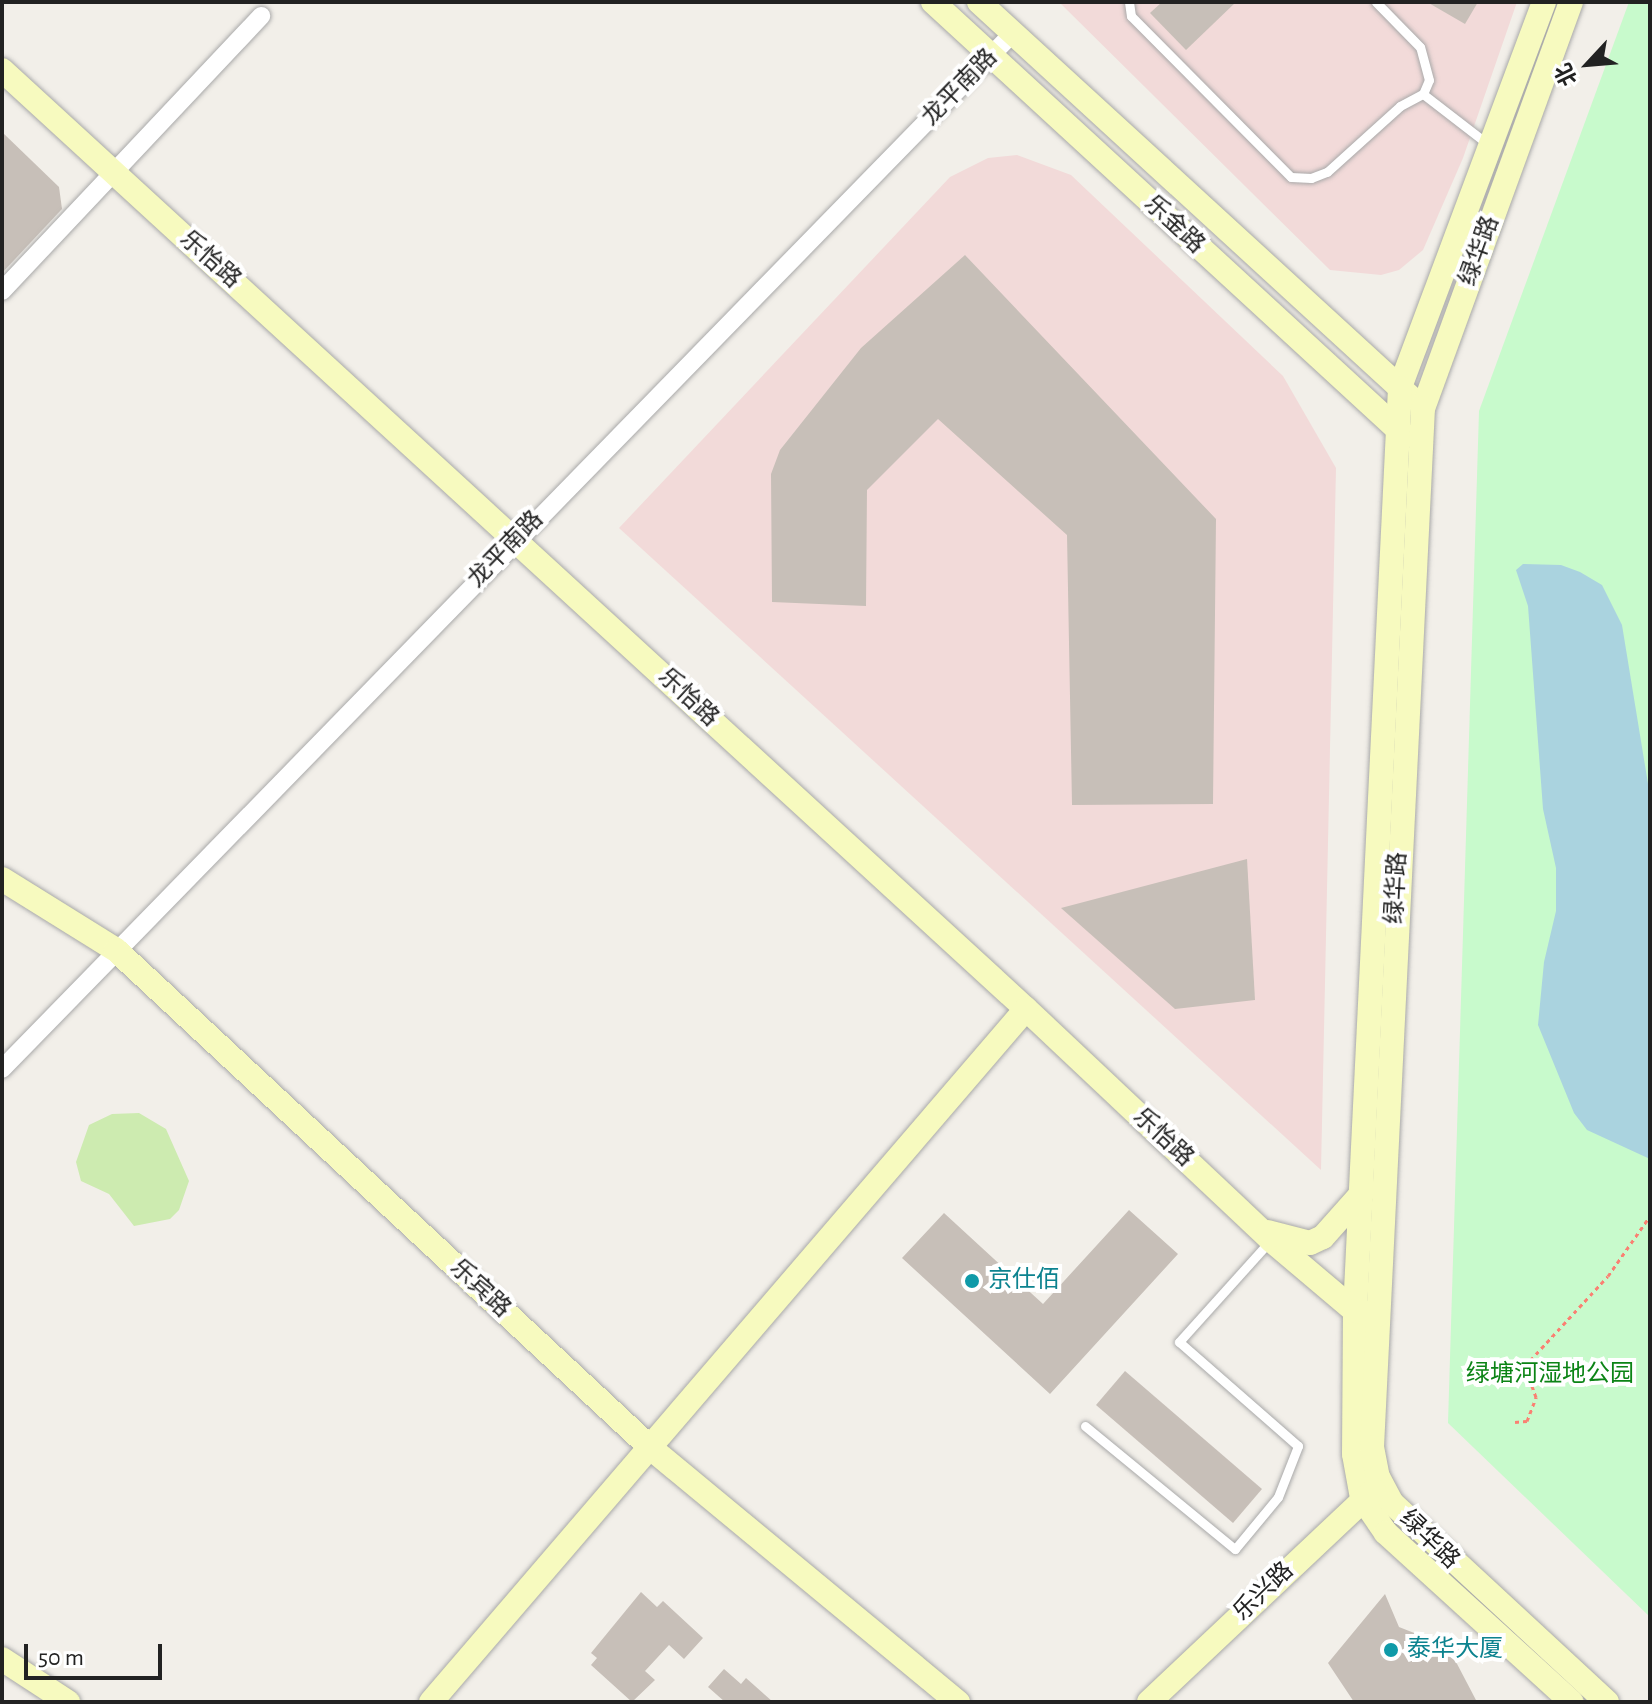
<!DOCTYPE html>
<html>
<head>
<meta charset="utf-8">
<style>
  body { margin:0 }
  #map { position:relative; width:1652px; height:1704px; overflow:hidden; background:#f2efe9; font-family:"Alegreya Sans","Noto Sans SC",sans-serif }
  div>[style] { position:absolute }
  .commercial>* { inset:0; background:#f2dad9 }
  .grass>* { inset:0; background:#cdebb0 }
  .park>* { inset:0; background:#c8facc }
  .water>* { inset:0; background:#aad3df }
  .building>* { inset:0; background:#c7bfb8 }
  .path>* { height:3px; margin-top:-1.5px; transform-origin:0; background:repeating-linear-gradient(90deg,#fa8072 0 4px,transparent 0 8px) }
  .roads { filter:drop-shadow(0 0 2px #a9a9a9) drop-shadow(0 0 2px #a9a9a9) }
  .lane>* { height:9px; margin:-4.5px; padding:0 4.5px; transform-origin:4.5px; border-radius:4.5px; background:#fff }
  .street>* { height:18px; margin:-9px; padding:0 9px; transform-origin:9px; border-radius:9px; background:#fff }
  .secondary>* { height:24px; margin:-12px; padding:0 12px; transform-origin:12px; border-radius:12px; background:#f7fabf }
  .dots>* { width:22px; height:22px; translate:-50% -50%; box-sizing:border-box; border:4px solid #fff; border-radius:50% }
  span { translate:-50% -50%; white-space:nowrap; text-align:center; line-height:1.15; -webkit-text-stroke:8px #fff; paint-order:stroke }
  .street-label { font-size:24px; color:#222 }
  .culture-label { font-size:24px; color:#0d838f }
  .left { translate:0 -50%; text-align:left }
  .park-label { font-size:24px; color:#0c8416 }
  .frame { position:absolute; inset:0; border:4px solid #222; pointer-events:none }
  .north { position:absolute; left:1548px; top:24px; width:80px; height:80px; -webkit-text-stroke:6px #fff; paint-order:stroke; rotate:244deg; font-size:22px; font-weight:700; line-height:32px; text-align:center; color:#222 }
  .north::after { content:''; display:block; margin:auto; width:28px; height:36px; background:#222; clip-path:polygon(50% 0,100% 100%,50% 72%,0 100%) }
  .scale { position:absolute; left:24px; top:1644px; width:138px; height:36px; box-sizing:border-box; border:4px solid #222; border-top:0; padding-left:10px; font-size:24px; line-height:28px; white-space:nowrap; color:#222; -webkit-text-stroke:6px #fff; paint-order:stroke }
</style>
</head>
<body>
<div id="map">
  <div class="commercial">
    <div style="clip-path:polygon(1059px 2px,1517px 2px,1463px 158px,1423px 250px,1399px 270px,1381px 275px,1330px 270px)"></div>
    <div style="clip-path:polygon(1017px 155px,1071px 175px,1283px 376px,1336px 468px,1321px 1170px,619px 528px,950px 177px,988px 158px)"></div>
  </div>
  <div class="grass">
    <div style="clip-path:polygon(139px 1113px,166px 1129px,189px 1181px,179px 1210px,170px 1219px,134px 1226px,109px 1194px,81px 1181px,76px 1162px,89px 1125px,112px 1114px)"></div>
  </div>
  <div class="park">
    <div style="clip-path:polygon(1629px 2px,1650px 2px,1650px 1617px,1448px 1423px,1479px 411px)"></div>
  </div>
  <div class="water">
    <div style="clip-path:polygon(1523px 564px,1561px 565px,1580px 572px,1602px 585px,1622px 625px,1650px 796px,1650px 1159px,1587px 1130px,1574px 1113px,1538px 1025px,1544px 962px,1556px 911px,1556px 868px,1543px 809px,1528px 606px,1516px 570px)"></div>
  </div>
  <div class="building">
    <div style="clip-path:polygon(1162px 2px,1236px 2px,1186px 50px,1150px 13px)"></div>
    <div style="clip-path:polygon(1427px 2px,1478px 2px,1465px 24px)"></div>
    <div style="clip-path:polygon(2px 132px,59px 187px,62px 209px,2px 273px)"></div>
    <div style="clip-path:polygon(965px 255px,1216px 519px,1213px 804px,1072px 805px,1067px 535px,938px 419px,867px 490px,866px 606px,772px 602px,771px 474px,780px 450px,861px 348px)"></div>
    <div style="clip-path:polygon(1247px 859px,1255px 1000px,1175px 1009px,1061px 908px)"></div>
    <div style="clip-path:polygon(1129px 1210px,1178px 1254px,1050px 1394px,902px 1258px,944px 1213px,1043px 1304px)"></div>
    <div style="clip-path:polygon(1125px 1371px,1262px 1489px,1233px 1523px,1096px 1405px)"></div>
    <div style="clip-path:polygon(641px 1592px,657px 1607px,663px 1601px,703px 1638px,684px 1659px,669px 1645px,645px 1671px,655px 1680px,632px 1702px,591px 1665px,597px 1658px,591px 1653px)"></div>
    <div style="clip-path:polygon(1385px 1594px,1399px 1627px,1432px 1640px,1455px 1660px,1477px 1702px,1354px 1702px,1328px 1663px)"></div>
    <div style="clip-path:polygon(724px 1669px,741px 1684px,746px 1678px,773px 1702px,725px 1702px,708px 1687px)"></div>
  </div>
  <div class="path">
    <div style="left:1515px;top:1422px;width:12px;rotate:-5deg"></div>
    <div style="left:1527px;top:1421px;width:26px;rotate:-69deg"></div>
    <div style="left:1536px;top:1397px;width:33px;rotate:-110deg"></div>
    <div style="left:1525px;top:1366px;width:122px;rotate:-47.3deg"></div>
    <div style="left:1608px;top:1276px;width:73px;rotate:-55deg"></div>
  </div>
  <div class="roads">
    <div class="lane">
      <div style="left:1129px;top:2px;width:14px;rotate:82deg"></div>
      <div style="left:1131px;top:16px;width:227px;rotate:45.2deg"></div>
      <div style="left:1291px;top:177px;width:20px;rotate:3deg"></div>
      <div style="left:1311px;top:178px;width:17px;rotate:-21deg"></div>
      <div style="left:1327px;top:172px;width:98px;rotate:-42.1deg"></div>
      <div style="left:1400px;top:106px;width:26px;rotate:-28deg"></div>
      <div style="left:1423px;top:94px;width:15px;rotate:-67deg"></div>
      <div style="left:1429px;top:80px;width:34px;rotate:-105deg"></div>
      <div style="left:1420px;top:47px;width:63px;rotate:-134.4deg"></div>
      <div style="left:1423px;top:94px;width:83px;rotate:37.7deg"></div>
      <div style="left:1085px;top:1426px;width:194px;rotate:39.4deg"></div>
      <div style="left:1235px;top:1549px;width:67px;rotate:-50.4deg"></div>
      <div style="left:1278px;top:1497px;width:55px;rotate:-68.6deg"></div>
      <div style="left:1298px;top:1446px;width:158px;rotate:-138.8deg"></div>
      <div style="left:1179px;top:1342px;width:137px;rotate:-48deg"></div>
    </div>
    <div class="street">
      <div style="left:2px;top:291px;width:378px;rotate:-46.7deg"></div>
      <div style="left:2px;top:1069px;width:1448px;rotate:-45.7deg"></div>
    </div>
    <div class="secondary">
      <div style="left:933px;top:2px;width:641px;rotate:42.6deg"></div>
      <div style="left:979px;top:2px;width:583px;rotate:42.5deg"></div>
      <div style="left:1544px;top:2px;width:412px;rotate:110.5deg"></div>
      <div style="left:1400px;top:388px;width:924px;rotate:92.79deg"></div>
      <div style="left:1355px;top:1311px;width:143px;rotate:90.4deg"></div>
      <div style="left:1354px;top:1454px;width:45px;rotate:79.7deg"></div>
      <div style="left:1362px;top:1498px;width:42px;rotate:55.6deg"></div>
      <div style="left:1386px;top:1533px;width:251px;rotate:42.3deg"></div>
      <div style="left:1571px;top:2px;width:432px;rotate:110deg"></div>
      <div style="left:1423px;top:408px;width:1040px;rotate:92.81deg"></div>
      <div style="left:1372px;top:1447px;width:31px;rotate:79deg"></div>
      <div style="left:1378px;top:1477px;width:30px;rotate:62deg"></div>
      <div style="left:1392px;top:1503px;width:293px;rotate:42.8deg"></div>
      <div style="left:2px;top:70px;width:1389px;rotate:42.52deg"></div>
      <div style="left:1026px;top:1009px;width:337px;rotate:43.3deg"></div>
      <div style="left:1271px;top:1240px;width:110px;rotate:40.2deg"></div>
      <div style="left:1355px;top:1311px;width:23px;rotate:10deg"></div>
      <div style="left:2px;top:879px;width:134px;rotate:31.9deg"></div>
      <div style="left:116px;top:950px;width:734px;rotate:42.96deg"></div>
      <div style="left:653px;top:1450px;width:396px;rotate:39.6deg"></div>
      <div style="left:1268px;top:1232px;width:43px;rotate:14.7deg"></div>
      <div style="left:1310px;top:1243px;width:14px;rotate:-25deg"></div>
      <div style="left:1323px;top:1237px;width:59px;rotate:-48.4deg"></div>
      <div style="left:2px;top:1659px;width:79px;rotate:33.1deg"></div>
      <div style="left:431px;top:1702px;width:913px;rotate:-49.35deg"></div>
      <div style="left:1149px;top:1702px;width:309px;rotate:-43.3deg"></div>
    </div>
  </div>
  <div class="dots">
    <div style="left:972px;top:1281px;background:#0f9aa8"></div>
    <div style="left:1391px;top:1650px;background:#0f9aa8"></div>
  </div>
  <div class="street-label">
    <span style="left:960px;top:88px;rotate:-46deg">龙平南路</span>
    <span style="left:1174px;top:225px;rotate:43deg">乐金路</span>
    <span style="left:1480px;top:251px;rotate:-70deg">绿华路</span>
    <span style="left:210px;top:260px;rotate:42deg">乐怡路</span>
    <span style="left:506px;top:550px;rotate:-46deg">龙平南路</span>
    <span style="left:688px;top:698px;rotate:43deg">乐怡路</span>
    <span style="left:1397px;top:888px;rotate:-87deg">绿华路</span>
    <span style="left:1163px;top:1138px;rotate:43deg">乐怡路</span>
    <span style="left:480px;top:1289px;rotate:43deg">乐宾路</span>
    <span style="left:1429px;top:1540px;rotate:44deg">绿华路</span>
    <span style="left:1264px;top:1592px;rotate:-44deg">乐兴路</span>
  </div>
  <div class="culture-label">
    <span class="left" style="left:988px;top:1281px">京仕佰</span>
    <span class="left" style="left:1407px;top:1650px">泰华大厦</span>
  </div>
  <div class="park-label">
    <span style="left:1550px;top:1375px">绿塘河湿地公园</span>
  </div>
  <div class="frame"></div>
  <div class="north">北</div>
  <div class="scale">50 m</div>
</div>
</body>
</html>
